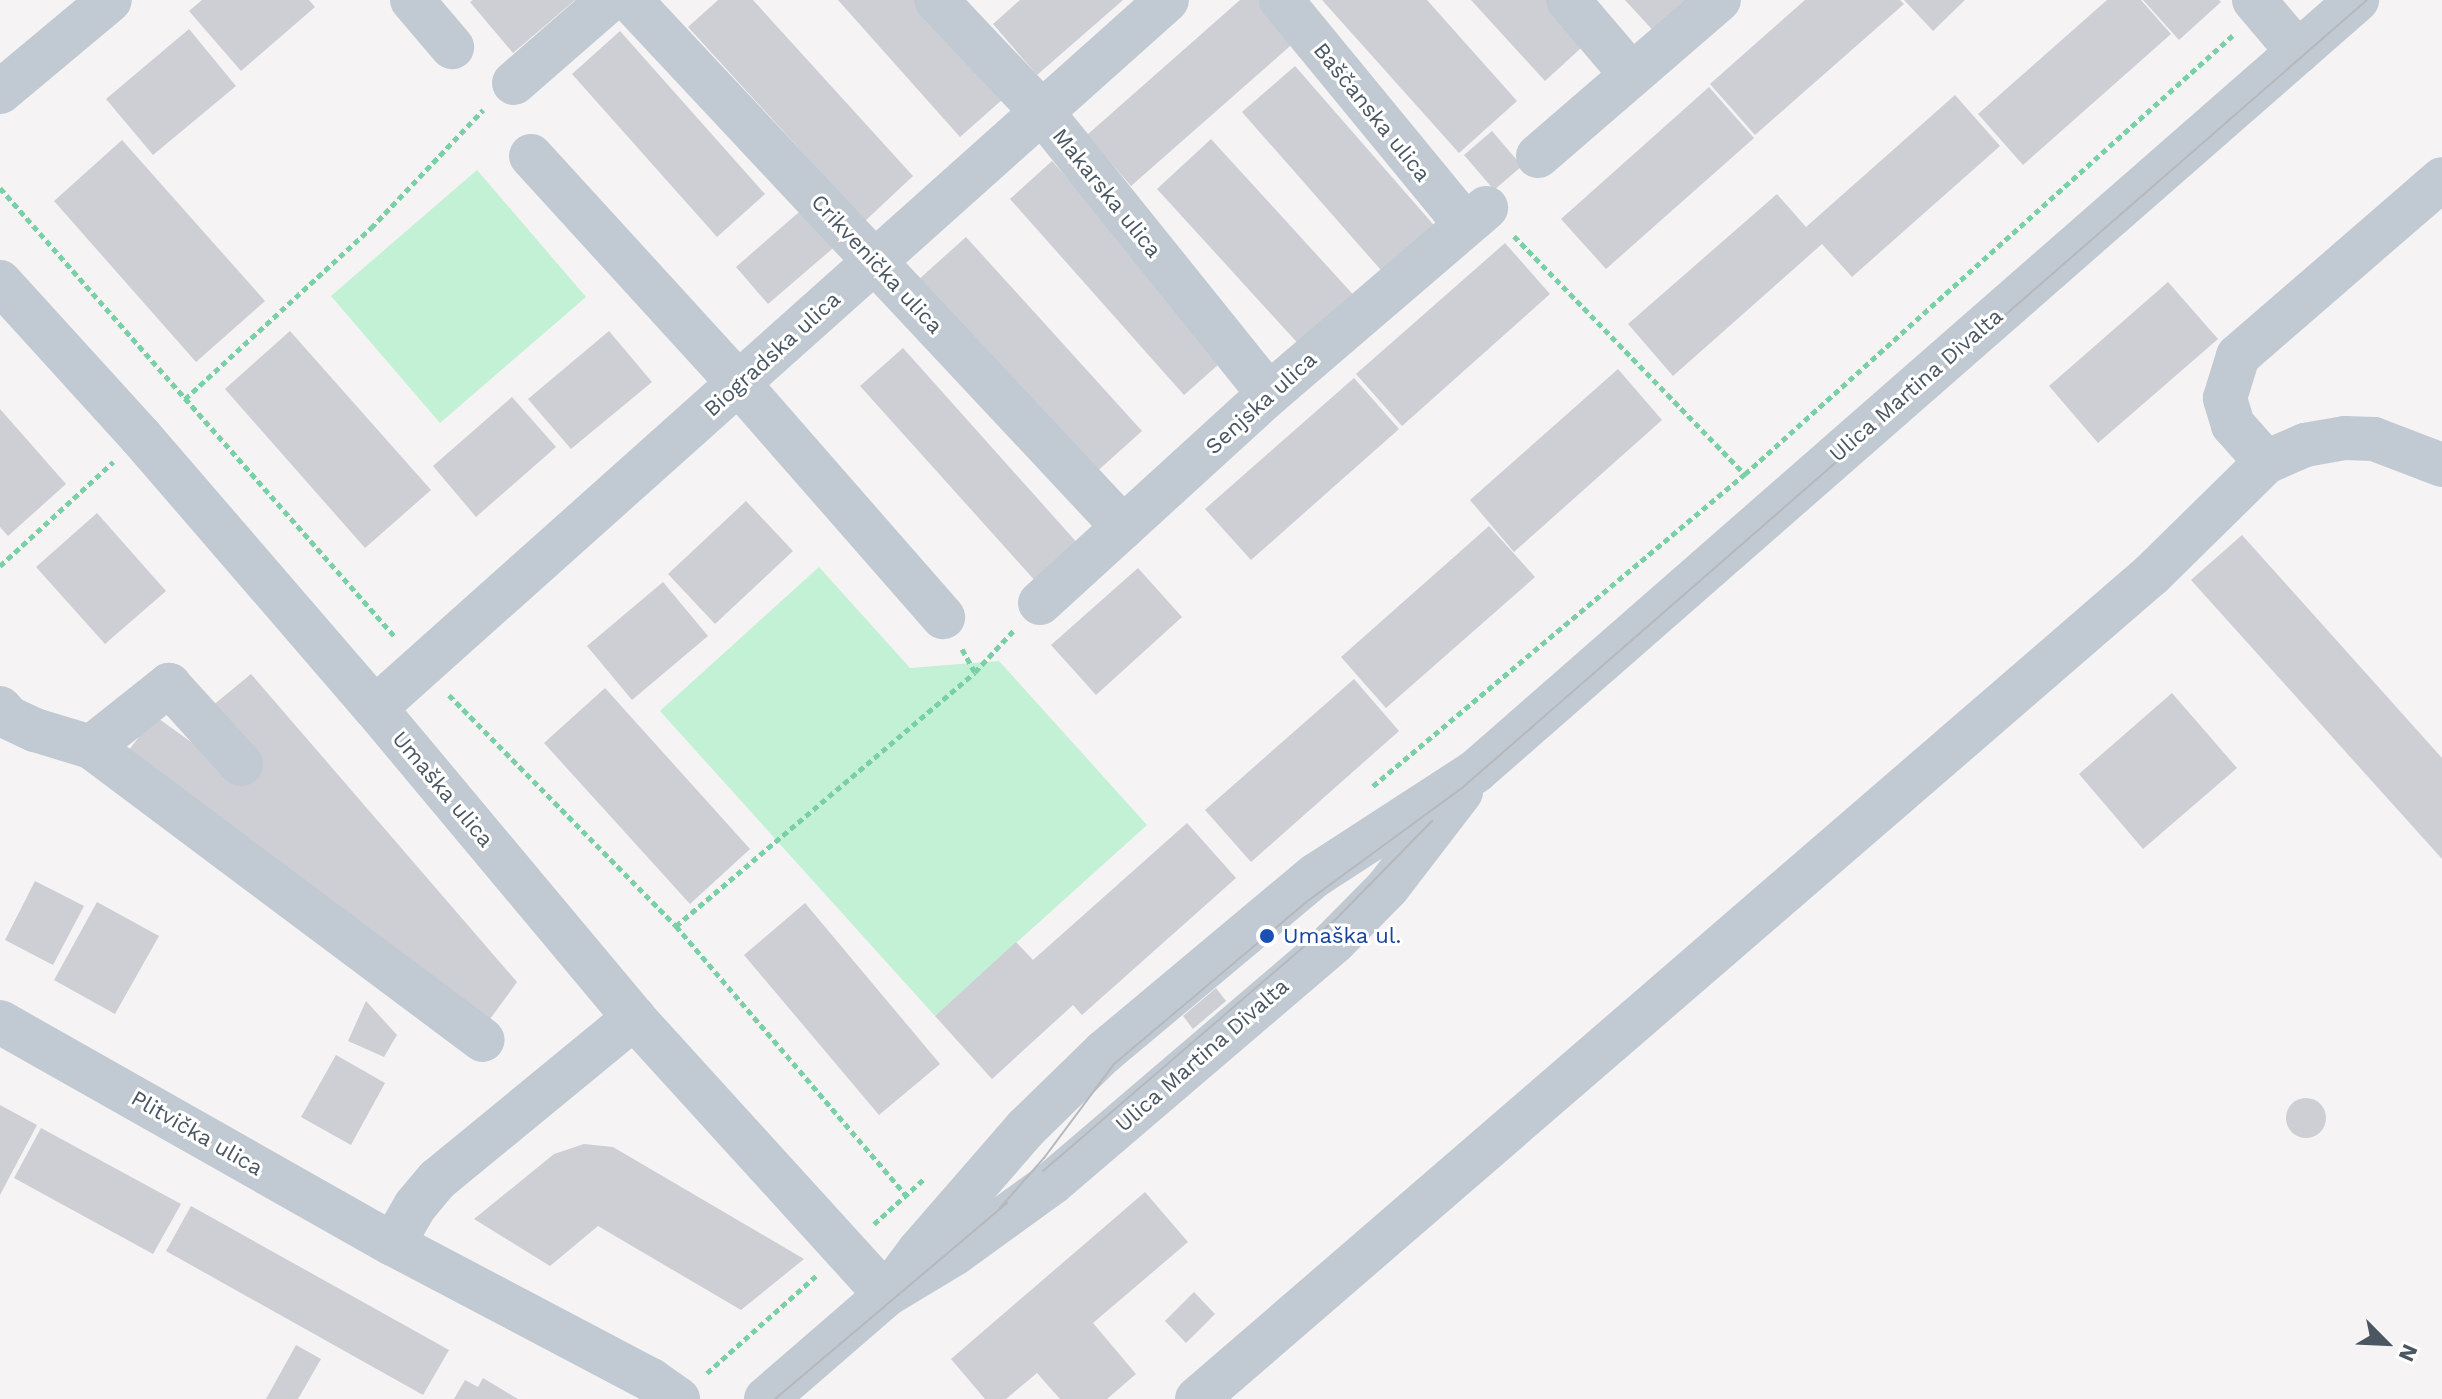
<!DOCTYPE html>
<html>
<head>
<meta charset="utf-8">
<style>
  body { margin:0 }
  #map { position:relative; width:2442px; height:1399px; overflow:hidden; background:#f5f3f3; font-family:"Work Sans",sans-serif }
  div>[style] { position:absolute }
  .green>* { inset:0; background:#c3f1d5 }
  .building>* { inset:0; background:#cdcfd5 }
  .round { border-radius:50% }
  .path>* { height:5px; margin-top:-2.5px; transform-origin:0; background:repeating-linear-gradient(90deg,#7ad0a6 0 6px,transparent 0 10px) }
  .minor>* { height:44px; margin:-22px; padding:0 22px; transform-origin:22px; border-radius:22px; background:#c1cad2 }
  .tram>* { height:2px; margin:-1px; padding:0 1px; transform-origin:1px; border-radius:1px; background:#b5b8bd }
  .dots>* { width:22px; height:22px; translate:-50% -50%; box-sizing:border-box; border:4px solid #fff; border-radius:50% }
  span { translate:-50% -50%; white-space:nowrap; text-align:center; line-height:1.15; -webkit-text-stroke:6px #fff; paint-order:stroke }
  .street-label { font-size:22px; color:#4a5661 }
  .transit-label { font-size:22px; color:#164399 }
  .left { translate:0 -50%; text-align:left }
  .north { position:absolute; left:2346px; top:1303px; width:80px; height:80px; -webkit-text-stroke:6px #fff; paint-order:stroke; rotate:114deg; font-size:22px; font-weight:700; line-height:32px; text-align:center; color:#4a5661 }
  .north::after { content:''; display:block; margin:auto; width:28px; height:36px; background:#4a5661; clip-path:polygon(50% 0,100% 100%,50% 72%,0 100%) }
</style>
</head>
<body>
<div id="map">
  <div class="green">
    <div style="clip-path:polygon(477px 170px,586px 297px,440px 423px,331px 296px)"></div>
    <div style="clip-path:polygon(819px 567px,910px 668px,999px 661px,1147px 825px,935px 1016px,660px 711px)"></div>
  </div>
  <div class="building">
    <div style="clip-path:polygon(202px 0,309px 0,315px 7px,241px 71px,189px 11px)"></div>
    <div style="clip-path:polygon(473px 0,575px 0,513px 53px,470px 2px)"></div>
    <div style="clip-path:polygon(718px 0,753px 0,913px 176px,865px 221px,688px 27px)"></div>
    <div style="clip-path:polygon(838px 0,915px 0,1003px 99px,960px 137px)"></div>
    <div style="clip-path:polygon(1020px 0,1123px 0,1037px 75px,993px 24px)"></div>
    <div style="clip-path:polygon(1240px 0,1264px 0,1298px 39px,1131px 186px,1087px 135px)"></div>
    <div style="clip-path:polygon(1322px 0,1427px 0,1517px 101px,1459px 153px)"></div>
    <div style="clip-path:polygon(1471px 0,1559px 0,1593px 37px,1545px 81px)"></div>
    <div style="clip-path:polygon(1625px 0,1700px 0,1659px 37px)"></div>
    <div style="clip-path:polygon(1805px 0,1900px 0,1904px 4px,1755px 135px,1710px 84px)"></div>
    <div style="clip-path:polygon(1904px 0,1965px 0,1933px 31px)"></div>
    <div style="clip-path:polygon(2107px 0,2141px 0,2171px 34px,2023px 165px,1978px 114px)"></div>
    <div style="clip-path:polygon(2143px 0,2219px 0,2221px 2px,2179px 40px)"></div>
    <div style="clip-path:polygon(189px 29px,236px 86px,153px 155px,106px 99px)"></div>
    <div style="clip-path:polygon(620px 31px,765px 194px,717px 237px,572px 74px)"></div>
    <div style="clip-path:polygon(1295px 66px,1439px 231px,1387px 277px,1242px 112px)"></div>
    <div style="clip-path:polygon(1709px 87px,1754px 138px,1606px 269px,1561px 219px)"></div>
    <div style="clip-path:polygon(1955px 95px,2000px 146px,1852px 277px,1822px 244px,1673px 376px,1628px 324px,1777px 194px,1806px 227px)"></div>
    <div style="clip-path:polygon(1492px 131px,1522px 166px,1494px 190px,1464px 155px)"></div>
    <div style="clip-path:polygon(1211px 139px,1359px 301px,1304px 350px,1157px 189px)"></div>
    <div style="clip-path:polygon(122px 140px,265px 301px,196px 362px,54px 201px)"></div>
    <div style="clip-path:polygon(1052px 161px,1227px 357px,1184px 395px,1010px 199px)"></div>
    <div style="clip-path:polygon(806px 206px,839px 243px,768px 304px,736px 267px)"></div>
    <div style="clip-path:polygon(966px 237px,1142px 431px,1093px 475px,917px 281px)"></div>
    <div style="clip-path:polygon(1505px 243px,1550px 294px,1402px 426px,1356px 374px)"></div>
    <div style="clip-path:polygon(2168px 282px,2218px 339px,2098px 443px,2049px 386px)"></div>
    <div style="clip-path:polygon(290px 331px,431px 490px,365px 548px,225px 389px)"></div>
    <div style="clip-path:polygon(609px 331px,652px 382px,571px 449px,528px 399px)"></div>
    <div style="clip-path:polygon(903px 348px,1080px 546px,1038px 584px,860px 386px)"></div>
    <div style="clip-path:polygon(1618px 369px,1662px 420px,1514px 552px,1470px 500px)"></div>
    <div style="clip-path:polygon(1354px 378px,1399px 429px,1251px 560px,1205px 509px)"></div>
    <div style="clip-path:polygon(512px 397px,556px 447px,476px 517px,433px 466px)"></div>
    <div style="clip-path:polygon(0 409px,66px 484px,8px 536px,0 527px)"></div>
    <div style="clip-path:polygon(746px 501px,793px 551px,715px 624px,668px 574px)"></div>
    <div style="clip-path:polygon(97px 513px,166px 591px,105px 644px,36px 567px)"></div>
    <div style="clip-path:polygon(1489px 526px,1535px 577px,1386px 708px,1341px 657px)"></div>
    <div style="clip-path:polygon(2242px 535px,2442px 758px,2442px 859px,2191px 580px)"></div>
    <div style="clip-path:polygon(1138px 568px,1182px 617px,1096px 695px,1051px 645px)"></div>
    <div style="clip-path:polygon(663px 582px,708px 636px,632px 700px,587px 646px)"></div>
    <div style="clip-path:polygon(251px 674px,517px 982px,485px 1026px,125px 755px,155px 716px,248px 783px,211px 707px)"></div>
    <div style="clip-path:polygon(1354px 679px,1399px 731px,1251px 862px,1205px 810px)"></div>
    <div style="clip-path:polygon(605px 688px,750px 849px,690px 904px,544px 743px)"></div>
    <div style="clip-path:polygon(2172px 693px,2237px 768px,2143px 849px,2079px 774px)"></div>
    <div style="clip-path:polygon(1187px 823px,1236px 878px,1082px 1015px,1073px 1005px,992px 1079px,935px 1016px,1016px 942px,1033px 960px)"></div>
    <div style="clip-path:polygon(35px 881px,84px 906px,53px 965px,5px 940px)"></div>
    <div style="clip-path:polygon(97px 902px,159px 936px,115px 1014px,54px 980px)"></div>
    <div style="clip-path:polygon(805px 903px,940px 1064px,879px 1115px,744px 955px)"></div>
    <div style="clip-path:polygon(1216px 988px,1226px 1001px,1193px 1029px,1183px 1016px)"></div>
    <div style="clip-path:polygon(366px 1001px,397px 1035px,384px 1057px,348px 1041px)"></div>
    <div style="clip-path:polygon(336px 1055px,385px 1083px,351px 1145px,301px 1117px)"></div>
    <div class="round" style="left:2286px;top:1098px;width:40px;height:40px"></div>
    <div style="clip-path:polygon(0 1105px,37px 1125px,0 1195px)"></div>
    <div style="clip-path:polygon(41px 1128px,181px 1204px,153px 1254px,14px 1178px)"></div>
    <div style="clip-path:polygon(584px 1144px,613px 1147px,804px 1259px,741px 1310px,598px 1226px,550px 1266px,474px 1219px,554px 1154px)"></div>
    <div style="clip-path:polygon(1145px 1192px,1188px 1242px,1093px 1323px,1136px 1374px,1107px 1399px,1060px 1399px,1037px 1373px,1006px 1399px,985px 1399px,951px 1359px)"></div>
    <div style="clip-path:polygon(191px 1206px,449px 1350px,423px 1395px,166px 1251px)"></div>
    <div style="clip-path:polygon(1194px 1292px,1215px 1314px,1186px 1343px,1165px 1321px)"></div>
    <div style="clip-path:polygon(296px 1345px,321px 1359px,298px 1399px,266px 1399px)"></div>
    <div style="clip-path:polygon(483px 1378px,518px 1399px,454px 1399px,465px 1380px,478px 1387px)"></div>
  </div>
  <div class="path">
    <div style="left:0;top:188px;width:599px;rotate:48.65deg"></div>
    <div style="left:1514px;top:236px;width:332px;rotate:45.9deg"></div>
    <div style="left:185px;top:399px;width:253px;rotate:-42.6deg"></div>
    <div style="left:371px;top:228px;width:163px;rotate:-46.5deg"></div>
    <div style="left:0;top:566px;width:154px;rotate:-42.6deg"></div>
    <div style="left:962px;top:649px;width:26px;rotate:61deg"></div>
    <div style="left:449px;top:695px;width:324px;rotate:45.5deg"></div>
    <div style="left:676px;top:926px;width:354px;rotate:49.5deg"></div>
    <div style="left:1373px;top:786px;width:486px;rotate:-40deg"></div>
    <div style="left:1745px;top:474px;width:656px;rotate:-41.97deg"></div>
    <div style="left:676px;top:926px;width:392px;rotate:-40.3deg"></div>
    <div style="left:975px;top:672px;width:57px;rotate:-47.1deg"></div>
    <div style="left:874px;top:1224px;width:70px;rotate:-42.1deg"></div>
    <div style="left:707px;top:1373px;width:146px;rotate:-41.7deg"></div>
  </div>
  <div class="minor">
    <div style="left:412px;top:0;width:62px;rotate:49.6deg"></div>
    <div style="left:630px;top:0;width:722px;rotate:46.91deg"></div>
    <div style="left:936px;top:0;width:154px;rotate:46.6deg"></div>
    <div style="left:1042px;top:112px;width:362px;rotate:51.2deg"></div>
    <div style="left:1281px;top:0;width:288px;rotate:50.6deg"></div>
    <div style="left:1568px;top:0;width:97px;rotate:49.6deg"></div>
    <div style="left:2254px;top:0;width:68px;rotate:49.8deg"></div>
    <div style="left:514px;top:83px;width:126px;rotate:-41.1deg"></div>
    <div style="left:0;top:92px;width:143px;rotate:-39.9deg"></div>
    <div style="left:531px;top:156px;width:309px;rotate:47.6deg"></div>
    <div style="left:739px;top:384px;width:310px;rotate:48.8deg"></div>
    <div style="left:1538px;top:156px;width:239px;rotate:-40.8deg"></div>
    <div style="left:0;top:282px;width:210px;rotate:47.7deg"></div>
    <div style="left:141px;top:437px;width:358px;rotate:49.2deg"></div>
    <div style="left:375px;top:708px;width:404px;rotate:50.1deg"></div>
    <div style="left:634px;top:1018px;width:374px;rotate:47.7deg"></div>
    <div style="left:2266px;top:462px;width:50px;rotate:-131.7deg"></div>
    <div style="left:2233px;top:425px;width:28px;rotate:-107deg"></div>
    <div style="left:2225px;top:398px;width:44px;rotate:-72.8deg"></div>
    <div style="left:2238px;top:356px;width:270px;rotate:-40.9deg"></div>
    <div style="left:1040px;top:603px;width:310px;rotate:-42.4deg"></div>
    <div style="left:1269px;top:394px;width:286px;rotate:-40.6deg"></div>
    <div style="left:0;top:708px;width:13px;rotate:48deg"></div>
    <div style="left:9px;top:718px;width:29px;rotate:25deg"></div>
    <div style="left:35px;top:730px;width:59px;rotate:16.9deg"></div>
    <div style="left:91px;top:747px;width:489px;rotate:36.8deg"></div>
    <div style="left:375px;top:708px;width:1062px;rotate:-41.79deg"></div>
    <div style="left:91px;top:747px;width:100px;rotate:-38.5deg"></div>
    <div style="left:169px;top:685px;width:107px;rotate:47.7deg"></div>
    <div style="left:0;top:1022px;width:451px;rotate:29.5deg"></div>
    <div style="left:393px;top:1244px;width:292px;rotate:27.8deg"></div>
    <div style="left:651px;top:1380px;width:33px;rotate:35deg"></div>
    <div style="left:393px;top:1244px;width:44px;rotate:-59.9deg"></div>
    <div style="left:415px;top:1206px;width:35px;rotate:-50deg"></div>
    <div style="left:438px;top:1179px;width:254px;rotate:-39.4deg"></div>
    <div style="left:886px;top:1295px;width:55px;rotate:-53.1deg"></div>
    <div style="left:919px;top:1251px;width:163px;rotate:-49deg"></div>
    <div style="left:1026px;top:1128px;width:109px;rotate:-44.3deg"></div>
    <div style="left:1104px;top:1052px;width:276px;rotate:-39.9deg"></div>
    <div style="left:1316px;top:875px;width:191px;rotate:-33deg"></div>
    <div style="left:1476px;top:771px;width:1171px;rotate:-41.19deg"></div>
    <div style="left:766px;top:1399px;width:159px;rotate:-40.9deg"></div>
    <div style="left:886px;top:1295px;width:79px;rotate:-31.1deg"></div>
    <div style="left:954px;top:1254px;width:121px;rotate:-35.9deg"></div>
    <div style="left:1052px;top:1183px;width:371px;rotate:-40.5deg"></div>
    <div style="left:1334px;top:942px;width:77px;rotate:-45.5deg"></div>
    <div style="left:1388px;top:887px;width:120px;rotate:-52.5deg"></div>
    <div style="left:1197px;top:1399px;width:1261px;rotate:-40.82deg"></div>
    <div style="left:2151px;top:575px;width:161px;rotate:-44.5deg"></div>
    <div style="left:2266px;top:462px;width:43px;rotate:-23.6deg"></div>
    <div style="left:2305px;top:445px;width:41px;rotate:-9.9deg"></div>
    <div style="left:2345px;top:438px;width:29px;rotate:2deg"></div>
    <div style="left:2374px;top:439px;width:73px;rotate:20.9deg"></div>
  </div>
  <div class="tram">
    <div style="left:1043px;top:1171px;width:385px;rotate:-40.7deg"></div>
    <div style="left:1335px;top:920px;width:139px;rotate:-45.6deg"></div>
    <div style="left:1000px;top:1208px;width:67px;rotate:-48.7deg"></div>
    <div style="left:1044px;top:1158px;width:117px;rotate:-53.3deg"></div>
    <div style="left:1114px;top:1064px;width:255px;rotate:-40.1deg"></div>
    <div style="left:1309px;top:900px;width:190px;rotate:-36.2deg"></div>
    <div style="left:1462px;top:788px;width:1200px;rotate:-41.05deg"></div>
    <div style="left:775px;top:1399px;width:304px;rotate:-40.2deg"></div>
  </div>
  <div class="dots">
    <div style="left:1267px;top:936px;background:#1a4fb4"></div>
  </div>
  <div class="street-label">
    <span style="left:1372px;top:112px;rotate:51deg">Baščanska ulica</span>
    <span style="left:1107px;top:193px;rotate:51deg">Makarska ulica</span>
    <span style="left:877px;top:264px;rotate:47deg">Crikvenička ulica</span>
    <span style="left:772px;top:354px;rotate:-42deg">Biogradska ulica</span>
    <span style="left:1916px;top:385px;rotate:-41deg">Ulica Martina Divalta</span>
    <span style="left:1261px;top:403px;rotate:-42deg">Senjska ulica</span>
    <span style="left:443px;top:789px;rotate:50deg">Umaška ulica</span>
    <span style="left:1202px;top:1055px;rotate:-41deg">Ulica Martina Divalta</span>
    <span style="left:197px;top:1133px;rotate:30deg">Plitvička ulica</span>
  </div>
  <div class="transit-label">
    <span class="left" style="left:1283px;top:936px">Umaška ul.</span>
  </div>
  <div class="north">N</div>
</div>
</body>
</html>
